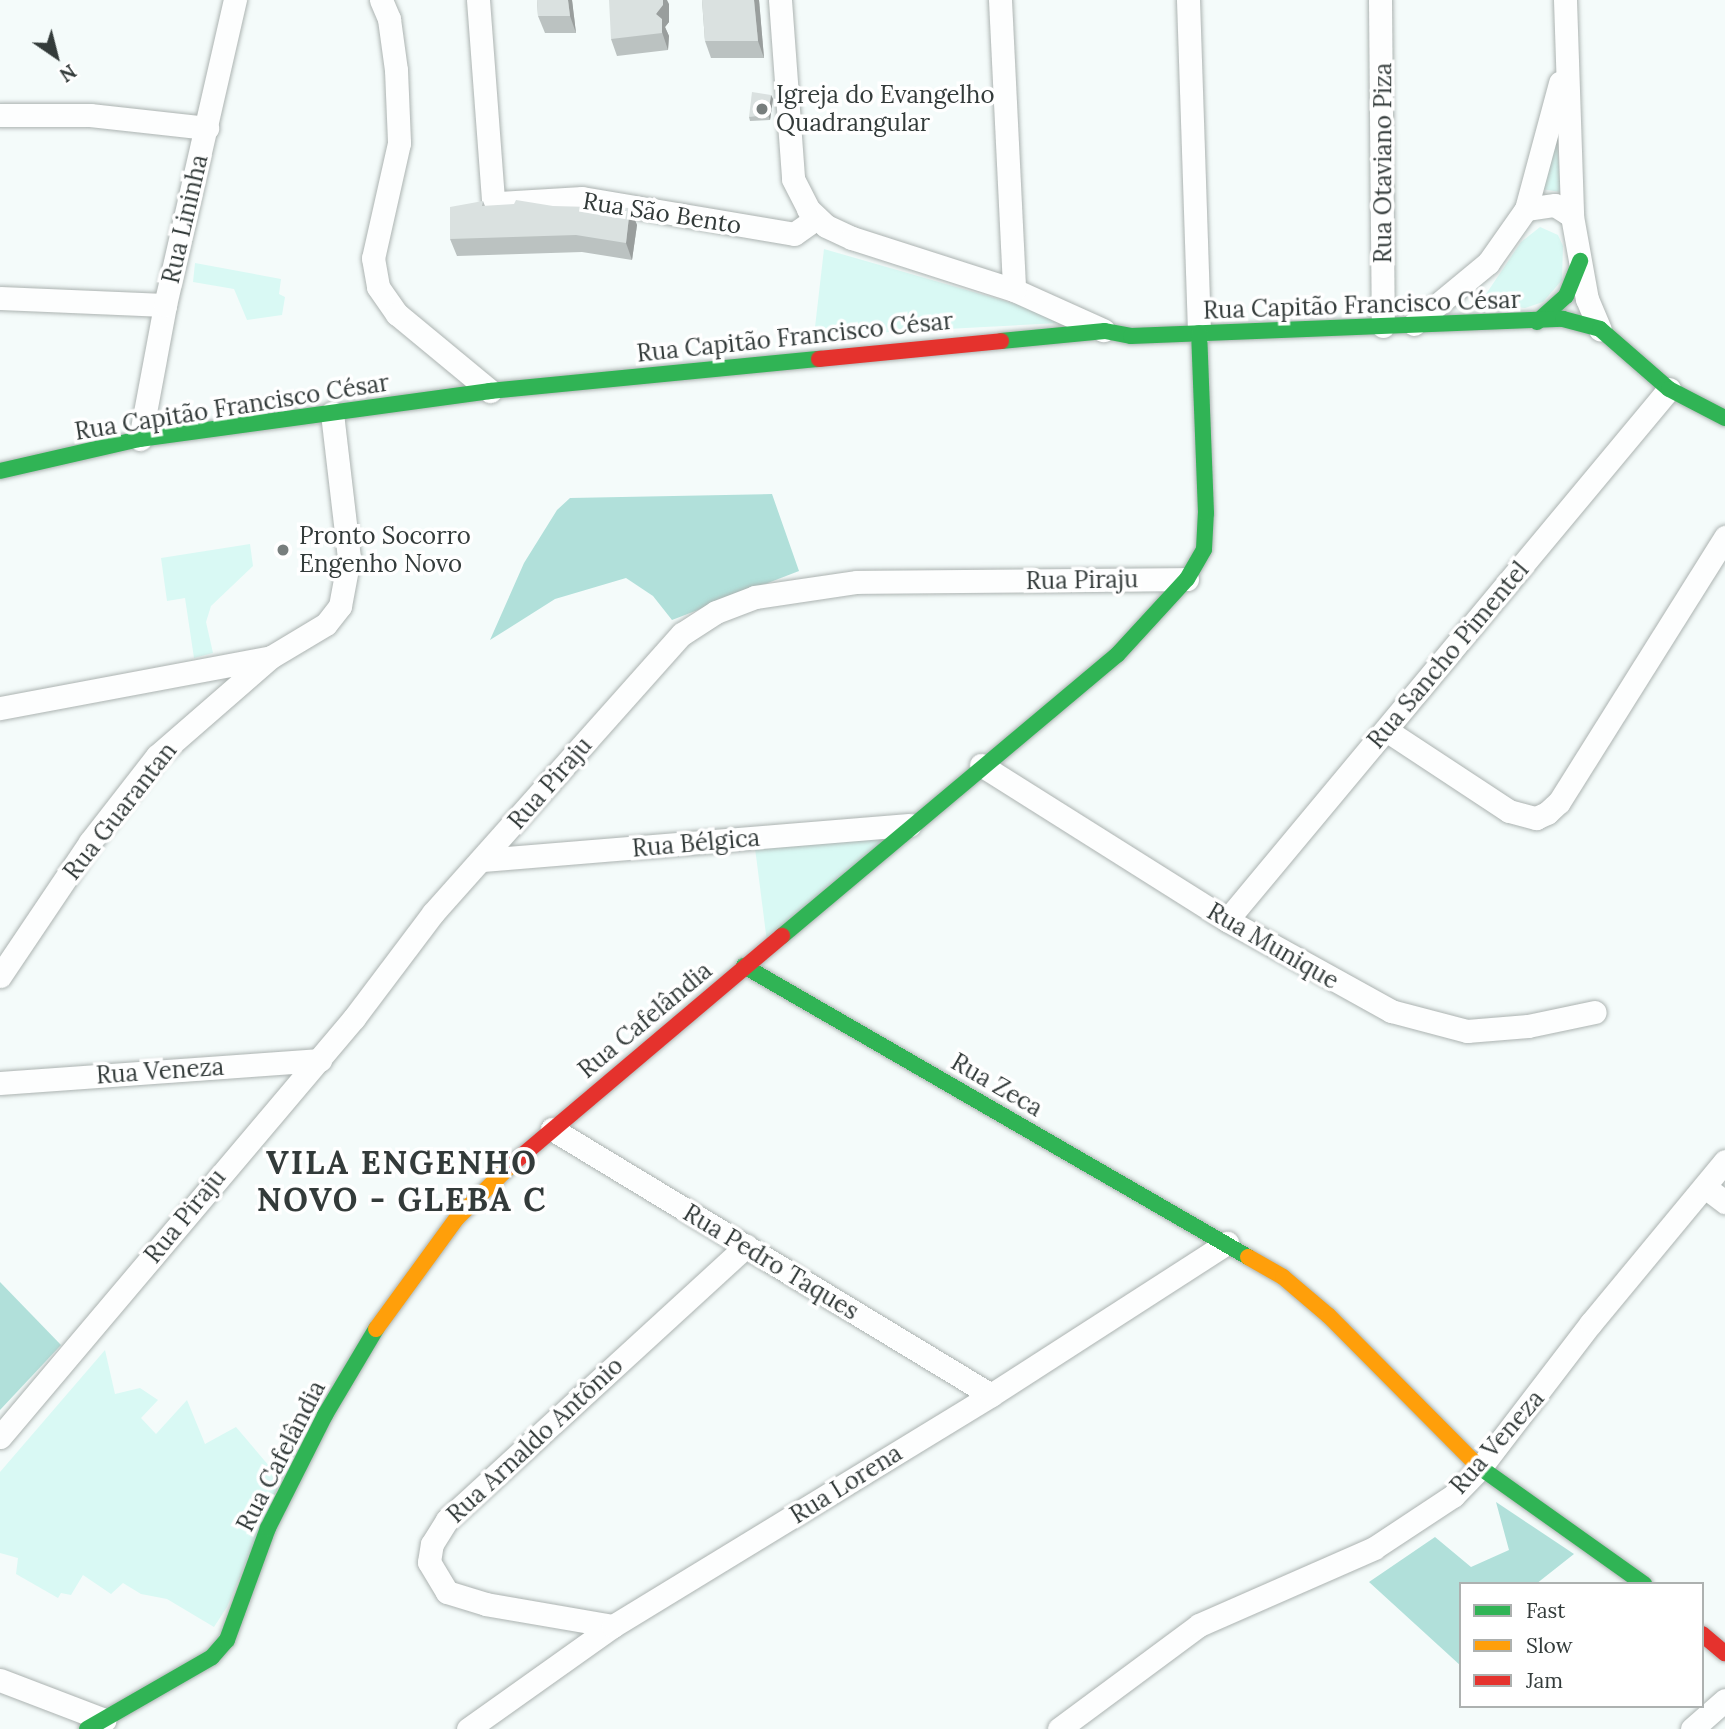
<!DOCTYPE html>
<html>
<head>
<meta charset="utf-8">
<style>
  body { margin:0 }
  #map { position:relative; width:1725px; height:1729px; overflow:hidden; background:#f4fbfa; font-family:Lora,serif }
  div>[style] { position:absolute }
  .green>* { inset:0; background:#d9f9f4 }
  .forest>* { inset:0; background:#b1e0da }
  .roads { filter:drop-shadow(0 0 2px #acb3b1) drop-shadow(0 0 2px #acb3b1) }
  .street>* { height:23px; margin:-11.5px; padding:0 11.5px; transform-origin:11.5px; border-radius:11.5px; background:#fdfefe }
  .fast>* { height:16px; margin:-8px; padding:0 8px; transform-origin:8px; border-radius:8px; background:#30b455 }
  .slow>* { height:16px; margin:-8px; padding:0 8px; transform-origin:8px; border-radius:8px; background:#ff9f0a }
  .jam>* { height:16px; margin:-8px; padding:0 8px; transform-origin:8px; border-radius:8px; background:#e5322d }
  .wall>* { inset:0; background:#bbc2c1 }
  .shaded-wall>* { inset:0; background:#999e9d }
  .building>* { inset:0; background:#dae1e0 }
  .dots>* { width:19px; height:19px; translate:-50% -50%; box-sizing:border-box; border:4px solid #fff; border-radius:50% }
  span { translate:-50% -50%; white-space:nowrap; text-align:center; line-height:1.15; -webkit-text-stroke:7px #fff; paint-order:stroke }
  .poi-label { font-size:24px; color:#333b3a }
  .left { translate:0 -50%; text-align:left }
  .street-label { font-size:24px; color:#333b3a }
  .district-label { font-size:32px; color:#333b3a; font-weight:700; letter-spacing:2px }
  .legend { position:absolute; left:1459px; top:1582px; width:245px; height:126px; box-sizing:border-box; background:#fff; border:2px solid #adb1b0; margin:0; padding:9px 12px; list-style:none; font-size:21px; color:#333b3a }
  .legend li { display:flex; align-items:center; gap:14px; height:35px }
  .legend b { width:35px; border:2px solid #adb1b0 }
  .north { position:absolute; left:21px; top:21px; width:70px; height:70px; -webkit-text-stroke:5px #fff; paint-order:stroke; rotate:145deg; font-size:19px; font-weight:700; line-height:28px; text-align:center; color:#333b3a }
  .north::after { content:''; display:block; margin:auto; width:24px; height:32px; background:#333b3a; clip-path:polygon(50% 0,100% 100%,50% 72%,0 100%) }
</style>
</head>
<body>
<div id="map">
  <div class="green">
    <div style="clip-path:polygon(1555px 119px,1561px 192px,1533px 188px)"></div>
    <div style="clip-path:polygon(1540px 227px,1558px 235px,1563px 246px,1562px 280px,1543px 302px,1525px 308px,1480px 303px,1521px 242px)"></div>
    <div style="clip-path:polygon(824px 249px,1078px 322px,814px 336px)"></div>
    <div style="clip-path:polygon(195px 263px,281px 279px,279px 294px,285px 297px,282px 315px,247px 320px,234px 289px,193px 282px)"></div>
    <div style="clip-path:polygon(250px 544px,253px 566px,211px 606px,206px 622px,213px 653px,194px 658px,185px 598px,167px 601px,161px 558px)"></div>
    <div style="clip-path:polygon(899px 829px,767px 942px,755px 848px)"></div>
    <div style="clip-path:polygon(105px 1350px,115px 1394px,140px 1388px,158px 1400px,141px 1418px,156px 1434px,187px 1400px,205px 1444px,236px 1427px,281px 1480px,227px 1607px,214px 1627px,167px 1599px,141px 1594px,123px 1583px,111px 1594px,83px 1575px,71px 1595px,61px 1593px,58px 1598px,16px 1574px,18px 1558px,0 1553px,0 1472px)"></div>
  </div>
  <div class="forest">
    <div style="clip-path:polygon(772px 494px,799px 571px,672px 620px,653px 596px,626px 578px,555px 599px,490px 640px,524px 563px,557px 510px,570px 498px)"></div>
    <div style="clip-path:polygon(0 1282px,61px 1345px,0 1410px)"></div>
    <div style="clip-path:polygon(1496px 1502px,1574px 1554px,1536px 1584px,1461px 1584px,1461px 1666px,1369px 1582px,1435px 1537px,1471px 1567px,1509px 1550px)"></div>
  </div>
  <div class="roads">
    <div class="street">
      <div style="left:381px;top:0;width:21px;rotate:67deg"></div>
      <div style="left:389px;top:19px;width:51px;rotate:82.2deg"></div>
      <div style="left:396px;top:70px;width:73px;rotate:87.6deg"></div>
      <div style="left:399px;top:143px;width:118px;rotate:102.7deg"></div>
      <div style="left:373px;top:258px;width:29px;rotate:80deg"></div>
      <div style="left:378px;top:287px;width:33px;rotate:55deg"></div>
      <div style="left:397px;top:314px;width:121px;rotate:39.6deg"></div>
      <div style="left:478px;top:0;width:200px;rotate:85.7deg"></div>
      <div style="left:493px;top:199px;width:7px;rotate:34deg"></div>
      <div style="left:499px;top:203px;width:83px;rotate:-3.4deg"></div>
      <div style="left:582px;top:198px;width:215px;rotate:9.6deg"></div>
      <div style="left:794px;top:234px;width:28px;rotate:-35deg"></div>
      <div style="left:780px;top:0;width:179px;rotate:85.8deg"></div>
      <div style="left:793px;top:179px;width:34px;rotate:63deg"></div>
      <div style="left:808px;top:209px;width:25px;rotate:43deg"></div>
      <div style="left:826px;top:226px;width:29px;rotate:25deg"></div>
      <div style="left:852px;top:238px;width:170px;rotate:17.8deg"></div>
      <div style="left:1014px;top:290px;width:98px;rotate:24.2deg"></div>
      <div style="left:1000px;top:0;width:290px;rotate:87.2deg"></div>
      <div style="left:1188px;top:0;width:333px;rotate:88.1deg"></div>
      <div style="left:1380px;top:0;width:326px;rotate:89.5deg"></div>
      <div style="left:1565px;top:0;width:216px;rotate:88.1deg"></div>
      <div style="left:1572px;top:216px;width:84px;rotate:79.8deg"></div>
      <div style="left:1587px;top:299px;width:33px;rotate:67deg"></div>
      <div style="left:0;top:115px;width:90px"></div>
      <div style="left:90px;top:115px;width:118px;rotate:6.3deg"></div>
      <div style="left:1526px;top:209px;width:29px;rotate:-8deg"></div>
      <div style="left:1555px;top:205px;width:20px;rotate:33deg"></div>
      <div style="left:0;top:298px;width:165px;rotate:2.4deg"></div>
      <div style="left:1414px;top:324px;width:96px;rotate:-39.5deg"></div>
      <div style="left:1488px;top:263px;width:66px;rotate:-54.9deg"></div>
      <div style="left:1526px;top:209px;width:131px;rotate:-74.9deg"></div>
      <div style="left:140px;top:439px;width:136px;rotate:-79.4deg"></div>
      <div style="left:165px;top:305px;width:313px;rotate:-77.1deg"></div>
      <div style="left:0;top:708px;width:273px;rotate:-10.6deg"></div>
      <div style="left:1386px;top:730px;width:147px;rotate:33.4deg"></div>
      <div style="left:1509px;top:811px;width:28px;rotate:15deg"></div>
      <div style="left:1536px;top:818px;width:12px;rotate:-24deg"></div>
      <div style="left:1547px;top:813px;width:16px;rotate:-43deg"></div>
      <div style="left:1559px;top:802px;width:313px;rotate:-57.9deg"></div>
      <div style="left:981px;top:765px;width:291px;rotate:32.2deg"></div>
      <div style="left:1227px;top:920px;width:188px;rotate:29deg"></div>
      <div style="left:1391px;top:1011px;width:79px;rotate:14.7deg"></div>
      <div style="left:1467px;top:1031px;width:61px;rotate:-4.7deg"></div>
      <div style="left:1528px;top:1026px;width:68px;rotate:-11.8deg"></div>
      <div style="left:482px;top:860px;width:429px;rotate:-4.7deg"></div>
      <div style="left:1227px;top:920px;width:691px;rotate:-50.23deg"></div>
      <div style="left:0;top:976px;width:161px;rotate:-56.1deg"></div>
      <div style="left:90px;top:842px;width:109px;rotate:-52.1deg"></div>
      <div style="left:157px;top:756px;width:151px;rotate:-41deg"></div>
      <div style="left:271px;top:657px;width:64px;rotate:-31deg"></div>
      <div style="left:326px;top:624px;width:23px;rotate:-52deg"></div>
      <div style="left:340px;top:606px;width:49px;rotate:-79.4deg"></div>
      <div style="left:349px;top:558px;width:146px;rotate:-96.7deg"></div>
      <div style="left:0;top:1083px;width:321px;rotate:-4.1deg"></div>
      <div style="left:552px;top:1129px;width:513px;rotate:31.21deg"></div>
      <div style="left:1705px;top:1187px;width:25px;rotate:37deg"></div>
      <div style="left:0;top:1437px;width:549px;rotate:-49.81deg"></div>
      <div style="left:354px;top:1018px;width:131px;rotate:-53deg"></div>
      <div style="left:433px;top:913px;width:374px;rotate:-48.3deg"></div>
      <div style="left:682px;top:634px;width:40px;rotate:-32.9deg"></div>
      <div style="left:716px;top:612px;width:42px;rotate:-21deg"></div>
      <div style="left:755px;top:597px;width:103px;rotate:-8.4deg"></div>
      <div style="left:857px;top:582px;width:330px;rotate:-0.5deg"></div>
      <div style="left:613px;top:1626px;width:129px;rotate:-170.2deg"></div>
      <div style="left:486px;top:1604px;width:41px;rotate:-162.9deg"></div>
      <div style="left:447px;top:1592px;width:35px;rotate:-121deg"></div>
      <div style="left:429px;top:1562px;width:18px;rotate:-81deg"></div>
      <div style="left:432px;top:1544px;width:28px;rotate:-58deg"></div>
      <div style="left:447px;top:1520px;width:406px;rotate:-42.5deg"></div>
      <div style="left:0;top:1680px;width:112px;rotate:20.9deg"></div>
      <div style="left:468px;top:1729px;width:178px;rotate:-35.4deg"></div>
      <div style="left:613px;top:1626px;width:443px;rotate:-31.4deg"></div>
      <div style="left:991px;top:1395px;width:281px;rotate:-32.8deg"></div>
      <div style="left:1059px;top:1729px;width:174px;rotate:-36.6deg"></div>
      <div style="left:1199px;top:1625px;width:191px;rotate:-23.7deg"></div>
      <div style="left:1374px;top:1548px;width:95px;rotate:-33.4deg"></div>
      <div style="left:1453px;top:1496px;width:39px;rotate:-46deg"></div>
      <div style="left:1480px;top:1468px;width:183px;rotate:-52.6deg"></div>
      <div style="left:1591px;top:1323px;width:210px;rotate:-50.4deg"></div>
      <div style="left:1692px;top:1729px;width:44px;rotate:-41.3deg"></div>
    </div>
    <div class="fast">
      <div style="left:1537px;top:322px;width:39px;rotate:-42deg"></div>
      <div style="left:1566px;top:296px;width:38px;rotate:-68deg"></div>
      <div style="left:1001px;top:341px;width:104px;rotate:-5.5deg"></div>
      <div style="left:1105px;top:331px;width:26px;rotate:11deg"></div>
      <div style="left:1131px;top:336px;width:432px;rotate:-2.3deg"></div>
      <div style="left:1563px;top:319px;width:38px;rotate:15deg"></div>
      <div style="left:1600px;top:329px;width:91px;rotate:41deg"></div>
      <div style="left:1669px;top:389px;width:63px;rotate:27.4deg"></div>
      <div style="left:0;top:471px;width:144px;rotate:-12.9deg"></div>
      <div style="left:140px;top:439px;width:353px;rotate:-7.8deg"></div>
      <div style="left:490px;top:391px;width:331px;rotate:-5.6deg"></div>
      <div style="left:782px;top:936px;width:437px;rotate:-40deg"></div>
      <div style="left:1117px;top:655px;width:103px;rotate:-47.4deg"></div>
      <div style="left:1187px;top:579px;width:34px;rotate:-60deg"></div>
      <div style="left:1204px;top:549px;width:36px;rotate:-87deg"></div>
      <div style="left:1206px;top:513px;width:180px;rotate:-92.2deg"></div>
      <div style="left:744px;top:966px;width:582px;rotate:30deg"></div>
      <div style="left:1478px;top:1466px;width:204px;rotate:35.4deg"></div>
      <div style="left:87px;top:1729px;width:144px;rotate:-29.9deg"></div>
      <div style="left:212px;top:1657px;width:23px;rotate:-49deg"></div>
      <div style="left:227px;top:1640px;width:119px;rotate:-69.9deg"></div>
      <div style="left:268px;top:1528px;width:127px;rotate:-63.2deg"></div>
      <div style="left:325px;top:1415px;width:100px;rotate:-59.3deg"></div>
    </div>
    <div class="slow">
      <div style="left:1248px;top:1257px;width:40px;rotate:29.7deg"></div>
      <div style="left:1283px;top:1277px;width:60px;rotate:40.3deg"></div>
      <div style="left:1329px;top:1316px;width:211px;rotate:45.2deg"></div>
      <div style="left:376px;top:1329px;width:137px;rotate:-53.9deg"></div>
      <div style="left:457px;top:1218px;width:76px;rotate:-44.5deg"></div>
    </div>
    <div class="jam">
      <div style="left:819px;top:359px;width:183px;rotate:-5.6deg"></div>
      <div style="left:511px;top:1165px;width:355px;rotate:-40.2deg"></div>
      <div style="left:1702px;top:1634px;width:30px;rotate:40deg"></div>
    </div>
  </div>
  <div class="wall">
    <div style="clip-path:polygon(537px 0,572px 0,576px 33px,545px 33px,538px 16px)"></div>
    <div style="clip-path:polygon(702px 0,759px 0,764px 58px,711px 58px,705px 41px)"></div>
    <div style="clip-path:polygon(669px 4px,669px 22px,665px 27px,669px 36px,668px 50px,617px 56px,611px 39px)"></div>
    <div style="clip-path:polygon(771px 95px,773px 99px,770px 120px,750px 121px,749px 117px)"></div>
    <div style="clip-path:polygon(483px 201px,485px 206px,630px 208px,637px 225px,632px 260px,582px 252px,457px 256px,450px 239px)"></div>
  </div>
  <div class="shaded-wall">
    <div style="clip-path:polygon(568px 0,572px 0,576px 33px,570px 16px)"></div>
    <div style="clip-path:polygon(663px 0,667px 0,669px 4px,669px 22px,665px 27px,669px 36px,668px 50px,656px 14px)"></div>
    <div style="clip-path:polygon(754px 0,759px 0,764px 58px,758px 41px)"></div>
    <div style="clip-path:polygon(771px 95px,773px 99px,770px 120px,768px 115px)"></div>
    <div style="clip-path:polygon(630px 208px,637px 225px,632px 260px,626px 243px)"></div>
  </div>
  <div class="building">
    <div style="clip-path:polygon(537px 0,568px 0,570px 16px,538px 16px)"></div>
    <div style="clip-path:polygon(609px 0,663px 0,663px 5px,656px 14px,662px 19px,662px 33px,611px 39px)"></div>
    <div style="clip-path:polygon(702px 0,754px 0,758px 41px,705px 41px)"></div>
    <div style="clip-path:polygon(752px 92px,771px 95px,768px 115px,749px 117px)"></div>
    <div style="clip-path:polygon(516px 200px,553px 206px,630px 208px,626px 243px,576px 235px,450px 239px,450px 207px,483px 201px,482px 206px,514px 204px)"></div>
  </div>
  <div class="dots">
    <div style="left:762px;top:109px;background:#777e7d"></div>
    <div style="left:283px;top:550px;background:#777e7d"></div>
  </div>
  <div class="poi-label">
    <span class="left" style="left:776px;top:109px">Igreja do Evangelho<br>Quadrangular</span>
    <span class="left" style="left:299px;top:550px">Pronto Socorro<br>Engenho Novo</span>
  </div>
  <div class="street-label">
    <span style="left:1383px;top:163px;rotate:-90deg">Rua Otaviano Piza</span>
    <span style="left:662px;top:213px;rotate:9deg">Rua São Bento</span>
    <span style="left:185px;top:219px;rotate:-77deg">Rua Lininha</span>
    <span style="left:1362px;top:305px;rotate:-2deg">Rua Capitão Francisco César</span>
    <span style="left:795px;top:337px;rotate:-6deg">Rua Capitão Francisco César</span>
    <span style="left:232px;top:407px;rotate:-9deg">Rua Capitão Francisco César</span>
    <span style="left:1082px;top:580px;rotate:-1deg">Rua Piraju</span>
    <span style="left:1448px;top:655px;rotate:-50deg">Rua Sancho Pimentel</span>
    <span style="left:550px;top:783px;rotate:-49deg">Rua Piraju</span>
    <span style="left:120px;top:811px;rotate:-52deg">Rua Guarantan</span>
    <span style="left:696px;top:843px;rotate:-5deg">Rua Bélgica</span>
    <span style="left:1273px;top:946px;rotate:30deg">Rua Munique</span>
    <span style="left:645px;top:1020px;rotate:-40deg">Rua Cafelândia</span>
    <span style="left:160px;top:1071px;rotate:-4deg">Rua Veneza</span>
    <span style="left:997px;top:1085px;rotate:30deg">Rua Zeca</span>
    <span style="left:185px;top:1216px;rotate:-51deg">Rua Piraju</span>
    <span style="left:771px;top:1262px;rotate:31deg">Rua Pedro Taques</span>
    <span style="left:535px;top:1440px;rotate:-43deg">Rua Arnaldo Antônio</span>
    <span style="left:1497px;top:1442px;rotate:-49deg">Rua Veneza</span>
    <span style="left:281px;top:1456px;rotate:-63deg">Rua Cafelândia</span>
    <span style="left:846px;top:1484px;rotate:-32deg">Rua Lorena</span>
  </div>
  <div class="district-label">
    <span style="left:402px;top:1182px">VILA ENGENHO<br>NOVO - GLEBA C</span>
  </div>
  <ul class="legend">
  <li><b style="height:9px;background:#30b455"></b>Fast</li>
  <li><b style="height:9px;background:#ff9f0a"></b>Slow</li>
  <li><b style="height:9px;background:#e5322d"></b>Jam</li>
  </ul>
  <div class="north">N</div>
</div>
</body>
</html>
